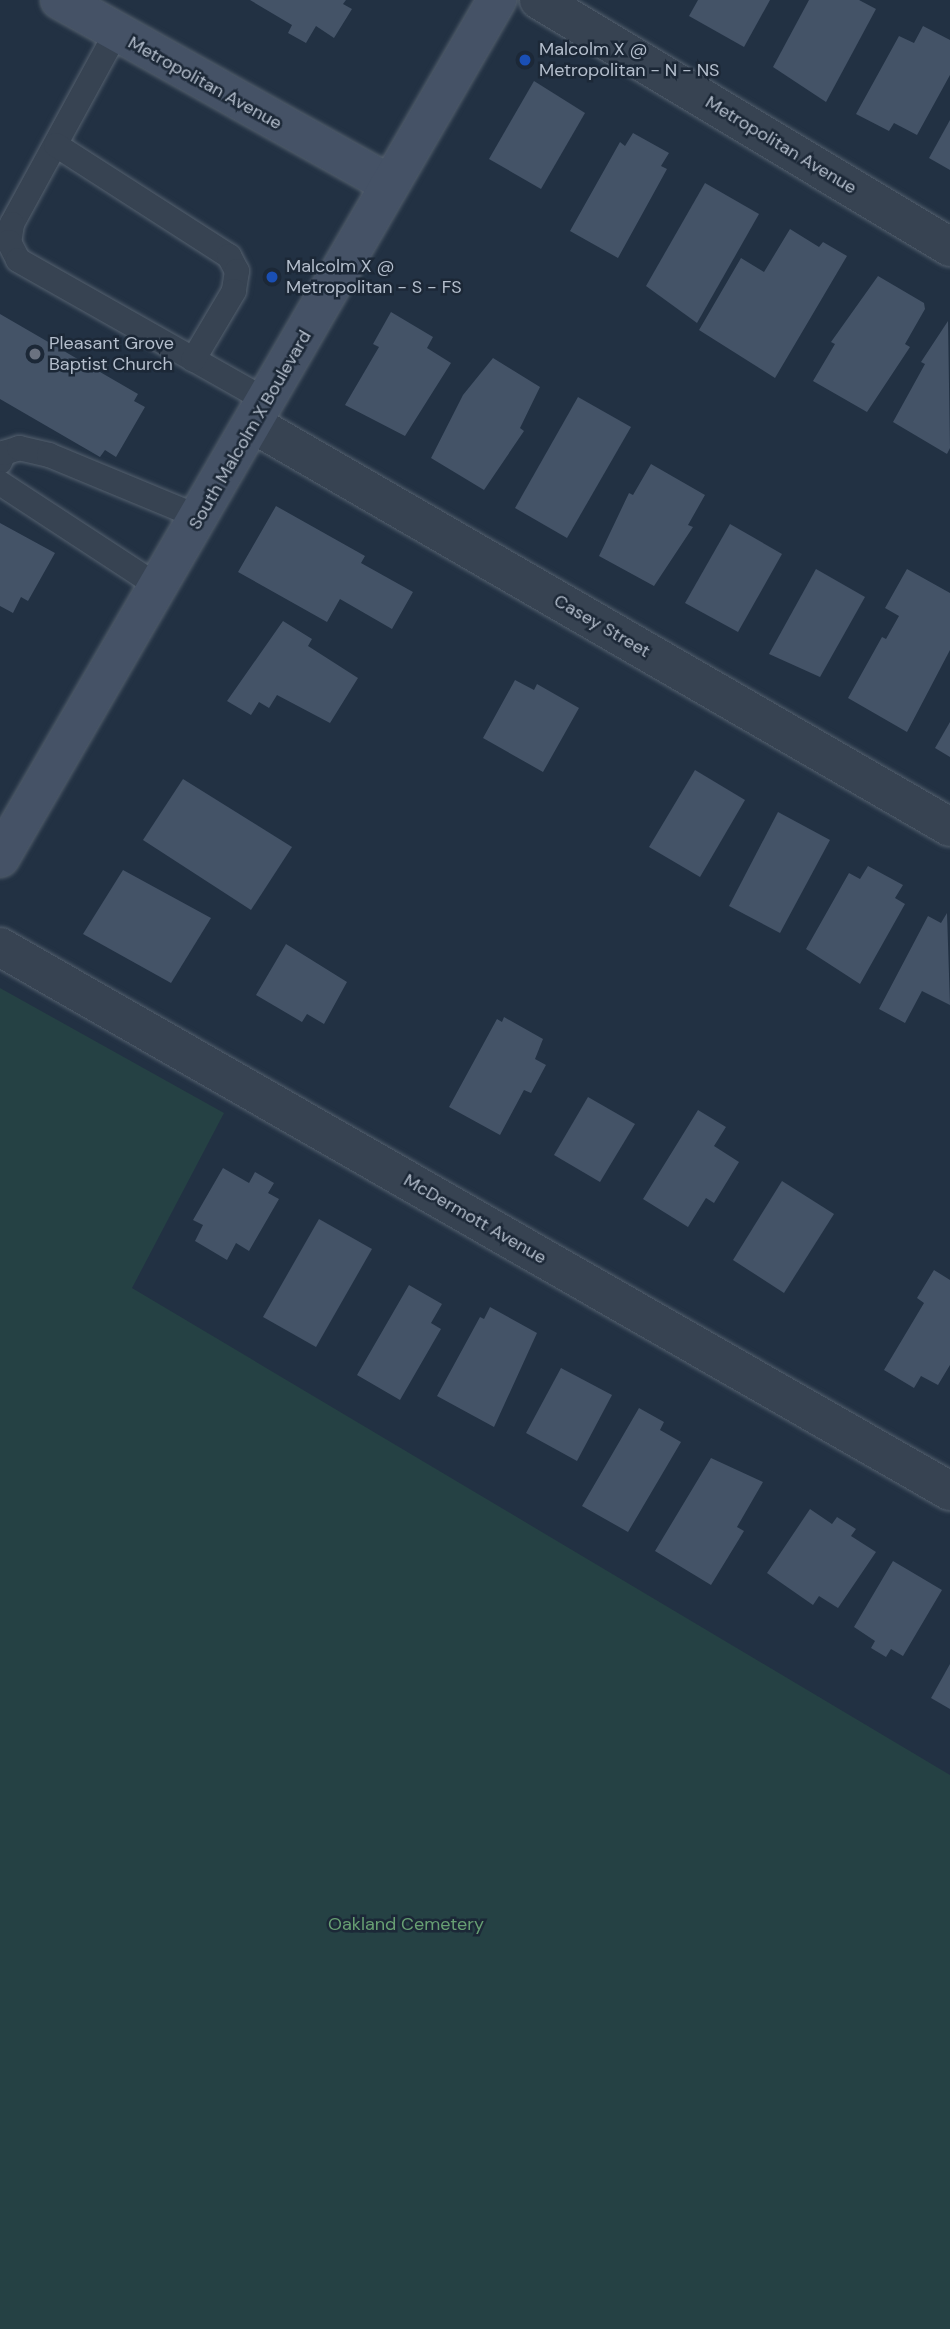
<!DOCTYPE html>
<html>
<head>
<meta charset="utf-8">
<style>
  body { margin:0 }
  #map { position:relative; width:950px; height:2329px; overflow:hidden; background:#223143; font-family:"DM Sans",sans-serif }
  div>[style] { position:absolute }
  .green>* { inset:0; background:#254144 }
  .building>* { inset:0; background:#445367 }
  .roads { filter:drop-shadow(0 0 2px #55616f) drop-shadow(0 0 2px #55616f) }
  .lane>* { height:24px; margin:-12px; padding:0 12px; transform-origin:12px; border-radius:12px; background:#374352 }
  .street>* { height:38px; margin:-19px; padding:0 19px; transform-origin:19px; border-radius:19px; background:#374352 }
  .secondary>* { height:38px; margin:-19px; padding:0 19px; transform-origin:19px; border-radius:19px; background:#455266 }
  .dots>* { width:19px; height:19px; translate:-50% -50%; box-sizing:border-box; border:4px solid #1c2837; border-radius:50% }
  span { translate:-50% -50%; white-space:nowrap; text-align:center; line-height:1.15; -webkit-text-stroke:5px #1c2837; paint-order:stroke }
  .poi-label { font-size:18px; color:#b4becc }
  .left { translate:0 -50%; text-align:left }
  .street-label { font-size:18px; color:#b4becc }
  .park-label { font-size:18px; color:#68a073 }
</style>
</head>
<body>
<div id="map">
  <div class="green">
    <div style="clip-path:polygon(0 988px,224px 1113px,132px 1288px,950px 1775px,950px 2329px,0 2329px)"></div>
  </div>
  <div class="building">
    <div style="clip-path:polygon(250px 0,346px 0,343px 4px,352px 9px,334px 38px,316px 26px,306px 43px,288px 33px,292px 25px)"></div>
    <div style="clip-path:polygon(698px 0,770px 0,744px 47px,689px 16px)"></div>
    <div style="clip-path:polygon(809px 0,859px 0,876px 9px,826px 102px,773px 67px)"></div>
    <div style="clip-path:polygon(923px 26px,950px 40px,950px 75px,917px 135px,894px 123px,889px 131px,856px 114px,899px 36px,914px 43px)"></div>
    <div style="clip-path:polygon(534px 81px,585px 113px,541px 189px,489px 159px)"></div>
    <div style="clip-path:polygon(950px 120px,950px 170px,929px 158px)"></div>
    <div style="clip-path:polygon(633px 133px,669px 153px,661px 166px,667px 169px,618px 258px,570px 231px,620px 142px,625px 146px)"></div>
    <div style="clip-path:polygon(705px 183px,759px 214px,697px 323px,646px 286px)"></div>
    <div style="clip-path:polygon(790px 229px,819px 247px,823px 242px,847px 256px,775px 378px,699px 330px,741px 258px,764px 272px)"></div>
    <div style="clip-path:polygon(878px 276px,924px 303px,925px 309px,905px 344px,910px 347px,867px 412px,813px 381px,835px 344px,831px 342px)"></div>
    <div style="clip-path:polygon(391px 312px,433px 337px,427px 348px,451px 363px,405px 436px,345px 405px,379px 347px,373px 344px)"></div>
    <div style="clip-path:polygon(0 314px,138px 394px,134px 401px,145px 407px,116px 457px,105px 450px,100px 457px,0 399px)"></div>
    <div style="clip-path:polygon(948px 321px,950px 448px,947px 454px,893px 422px,925px 364px,921px 362px)"></div>
    <div style="clip-path:polygon(493px 358px,540px 387px,520px 428px,524px 431px,484px 490px,431px 458px,463px 395px)"></div>
    <div style="clip-path:polygon(578px 397px,631px 427px,567px 538px,515px 508px)"></div>
    <div style="clip-path:polygon(651px 464px,705px 495px,688px 525px,693px 527px,654px 586px,599px 556px,629px 493px,633px 495px)"></div>
    <div style="clip-path:polygon(276px 506px,365px 556px,361px 563px,413px 592px,392px 629px,340px 599px,327px 622px,238px 572px)"></div>
    <div style="clip-path:polygon(0 523px,55px 553px,28px 601px,21px 597px,13px 613px,0 606px)"></div>
    <div style="clip-path:polygon(730px 524px,782px 554px,738px 632px,685px 603px)"></div>
    <div style="clip-path:polygon(816px 569px,865px 597px,820px 677px,769px 654px)"></div>
    <div style="clip-path:polygon(907px 569px,950px 593px,950px 650px,907px 732px,848px 698px,882px 637px,886px 639px,899px 616px,885px 608px)"></div>
    <div style="clip-path:polygon(283px 621px,312px 639px,308px 646px,358px 678px,330px 723px,277px 695px,269px 708px,259px 702px,251px 715px,227px 701px)"></div>
    <div style="clip-path:polygon(515px 680px,534px 690px,537px 684px,579px 708px,543px 772px,483px 738px)"></div>
    <div style="clip-path:polygon(950px 722px,950px 757px,935px 748px)"></div>
    <div style="clip-path:polygon(695px 770px,745px 800px,700px 877px,649px 847px)"></div>
    <div style="clip-path:polygon(183px 779px,292px 847px,251px 910px,143px 840px)"></div>
    <div style="clip-path:polygon(778px 812px,830px 840px,780px 933px,729px 906px)"></div>
    <div style="clip-path:polygon(868px 866px,903px 885px,895px 898px,905px 904px,860px 984px,806px 949px,849px 873px,860px 879px)"></div>
    <div style="clip-path:polygon(123px 870px,211px 918px,171px 983px,83px 934px)"></div>
    <div style="clip-path:polygon(947px 913px,950px 1005px,922px 991px,905px 1023px,879px 1009px,928px 916px,941px 923px)"></div>
    <div style="clip-path:polygon(286px 944px,347px 982px,324px 1024px,307px 1014px,302px 1022px,256px 995px)"></div>
    <div style="clip-path:polygon(504px 1017px,543px 1039px,535px 1059px,546px 1065px,531px 1093px,524px 1090px,500px 1135px,449px 1107px,497px 1019px,502px 1022px)"></div>
    <div style="clip-path:polygon(588px 1097px,635px 1124px,600px 1182px,554px 1155px)"></div>
    <div style="clip-path:polygon(698px 1110px,726px 1127px,714px 1146px,739px 1162px,714px 1203px,706px 1198px,688px 1227px,643px 1199px)"></div>
    <div style="clip-path:polygon(223px 1168px,249px 1183px,255px 1172px,274px 1183px,268px 1193px,279px 1199px,249px 1251px,236px 1243px,227px 1260px,195px 1241px,203px 1225px,193px 1220px)"></div>
    <div style="clip-path:polygon(782px 1181px,834px 1214px,784px 1293px,733px 1260px)"></div>
    <div style="clip-path:polygon(319px 1219px,372px 1249px,316px 1347px,263px 1317px)"></div>
    <div style="clip-path:polygon(934px 1270px,950px 1280px,950px 1365px,938px 1385px,921px 1376px,914px 1388px,884px 1370px,924px 1303px,917px 1298px)"></div>
    <div style="clip-path:polygon(409px 1285px,442px 1304px,431px 1323px,441px 1329px,400px 1400px,357px 1375px)"></div>
    <div style="clip-path:polygon(490px 1307px,537px 1333px,494px 1427px,437px 1396px,480px 1317px,484px 1319px)"></div>
    <div style="clip-path:polygon(561px 1368px,612px 1395px,577px 1461px,526px 1433px)"></div>
    <div style="clip-path:polygon(639px 1408px,664px 1422px,660px 1430px,681px 1442px,628px 1532px,582px 1506px)"></div>
    <div style="clip-path:polygon(711px 1458px,763px 1482px,737px 1527px,744px 1531px,711px 1585px,655px 1551px)"></div>
    <div style="clip-path:polygon(810px 1509px,832px 1524px,837px 1517px,856px 1529px,851px 1536px,876px 1552px,838px 1608px,819px 1596px,813px 1605px,767px 1573px)"></div>
    <div style="clip-path:polygon(893px 1561px,942px 1590px,903px 1656px,891px 1649px,886px 1657px,871px 1648px,875px 1641px,854px 1627px)"></div>
    <div style="clip-path:polygon(950px 1664px,950px 1709px,931px 1698px)"></div>
  </div>
  <div class="roads">
    <div class="lane">
      <div style="left:116px;top:33px;width:217px;rotate:118.6deg"></div>
      <div style="left:12px;top:224px;width:18px;rotate:99deg"></div>
      <div style="left:9px;top:242px;width:20px;rotate:63deg"></div>
      <div style="left:18px;top:260px;width:286px;rotate:29.5deg"></div>
      <div style="left:56px;top:145px;width:206px;rotate:32.7deg"></div>
      <div style="left:229px;top:256px;width:17px;rotate:62deg"></div>
      <div style="left:237px;top:271px;width:20px;rotate:99deg"></div>
      <div style="left:234px;top:291px;width:80px;rotate:120.7deg"></div>
      <div style="left:0;top:462px;width:10px;rotate:-66deg"></div>
      <div style="left:4px;top:453px;width:16px;rotate:-18deg"></div>
      <div style="left:19px;top:448px;width:31px;rotate:13deg"></div>
      <div style="left:49px;top:455px;width:162px;rotate:22.5deg"></div>
      <div style="left:0;top:483px;width:190px;rotate:33.2deg"></div>
    </div>
    <div class="street">
      <div style="left:539px;top:0;width:480px;rotate:31deg"></div>
      <div style="left:253px;top:424px;width:805px;rotate:30.04deg"></div>
      <div style="left:0;top:947px;width:1095px;rotate:29.8deg"></div>
    </div>
    <div class="secondary">
      <div style="left:60px;top:0;width:377px;rotate:29.2deg"></div>
      <div style="left:0;top:858px;width:992px;rotate:-59.92deg"></div>
    </div>
  </div>
  <div class="dots">
    <div style="left:525px;top:60px;background:#1a4fb4"></div>
    <div style="left:272px;top:277px;background:#1a4fb4"></div>
    <div style="left:35px;top:354px;background:#6b7280"></div>
  </div>
  <div class="poi-label">
    <span class="left" style="left:539px;top:60px">Malcolm X @<br>Metropolitan - N - NS</span>
    <span class="left" style="left:286px;top:277px">Malcolm X @<br>Metropolitan - S - FS</span>
    <span class="left" style="left:49px;top:354px">Pleasant Grove<br>Baptist Church</span>
  </div>
  <div class="street-label">
    <span style="left:205px;top:83px;rotate:29deg">Metropolitan Avenue</span>
    <span style="left:781px;top:145px;rotate:31deg">Metropolitan Avenue</span>
    <span style="left:250px;top:430px;rotate:-60deg">South Malcolm X Boulevard</span>
    <span style="left:602px;top:626px;rotate:30deg">Casey Street</span>
    <span style="left:475px;top:1219px;rotate:30deg">McDermott Avenue</span>
  </div>
  <div class="park-label">
    <span style="left:406px;top:1924px">Oakland Cemetery</span>
  </div>
</div>
</body>
</html>
